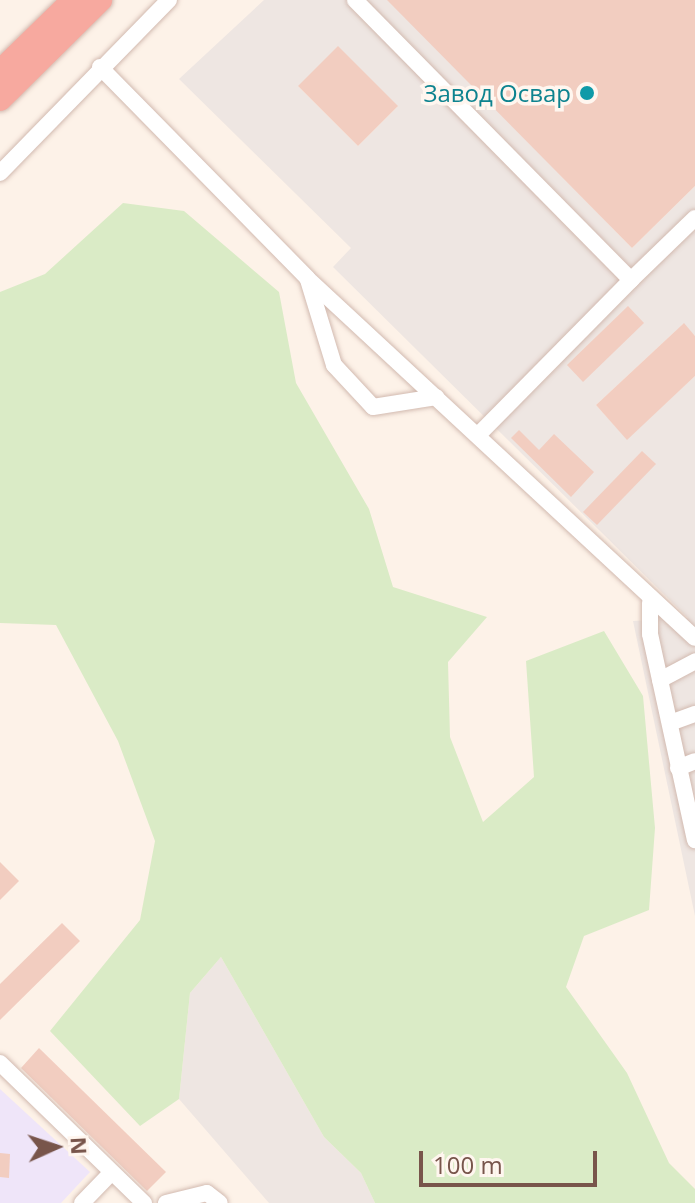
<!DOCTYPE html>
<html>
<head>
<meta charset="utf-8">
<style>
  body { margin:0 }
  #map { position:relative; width:695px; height:1203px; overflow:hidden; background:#fdf2e8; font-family:"Open Sans",sans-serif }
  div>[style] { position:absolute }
  .industrial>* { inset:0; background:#eee6e2 }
  .education>* { inset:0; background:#efe5f9 }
  .green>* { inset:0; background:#daebc6 }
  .building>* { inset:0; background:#f2cdc0 }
  .roads { filter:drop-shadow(0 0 2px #d2bab0) drop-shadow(0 0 2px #d2bab0) }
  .minor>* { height:16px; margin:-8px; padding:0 8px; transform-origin:8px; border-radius:8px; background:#fff }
  .highway>* { height:24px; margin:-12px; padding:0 12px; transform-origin:12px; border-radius:12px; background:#f7a99f }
  .dots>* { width:22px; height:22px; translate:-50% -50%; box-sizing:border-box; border:4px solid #fff6ef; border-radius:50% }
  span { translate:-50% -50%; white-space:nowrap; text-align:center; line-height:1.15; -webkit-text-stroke:7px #fff6ef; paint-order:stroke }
  .culture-label { font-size:24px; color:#0d838f }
  .right { translate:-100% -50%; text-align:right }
  .north { position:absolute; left:16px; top:1107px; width:80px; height:80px; -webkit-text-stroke:6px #fff6ef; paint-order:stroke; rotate:87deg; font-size:22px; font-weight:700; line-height:32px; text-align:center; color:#78554b }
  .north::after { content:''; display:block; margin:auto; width:28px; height:36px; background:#78554b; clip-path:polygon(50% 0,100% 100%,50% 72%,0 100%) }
  .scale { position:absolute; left:419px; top:1151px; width:178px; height:36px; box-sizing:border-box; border:4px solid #78554b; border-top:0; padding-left:10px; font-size:24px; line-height:28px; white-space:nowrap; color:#78554b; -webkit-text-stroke:6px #fff6ef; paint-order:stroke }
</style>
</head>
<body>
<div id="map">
  <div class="industrial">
    <div style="clip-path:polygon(evenodd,264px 0,389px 0,632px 248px,695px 186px,695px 336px,683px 324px,596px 405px,627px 439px,695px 376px,695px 916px,633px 621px,688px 618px,333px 267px,351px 248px,179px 79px,264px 0,298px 86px,397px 107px,358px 146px,298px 86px)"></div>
    <div style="clip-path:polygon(221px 957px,324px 1137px,361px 1173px,375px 1203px,269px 1203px,179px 1099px,190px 993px)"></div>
  </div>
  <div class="education">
    <div style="clip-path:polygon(0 1089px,90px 1172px,61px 1203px,0 1203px)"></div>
  </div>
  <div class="green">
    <div style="clip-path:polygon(123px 203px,184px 211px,279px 292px,296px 383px,369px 509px,393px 587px,487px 617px,448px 662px,450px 737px,483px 822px,534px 777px,526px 661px,604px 631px,643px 696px,655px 828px,649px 910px,584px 936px,566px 987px,627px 1073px,669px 1163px,695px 1189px,695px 1203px,375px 1203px,361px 1173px,324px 1137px,221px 957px,190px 993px,179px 1099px,140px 1126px,50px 1031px,140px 920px,155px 841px,118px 741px,56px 625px,0 623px,0 292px,45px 274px)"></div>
  </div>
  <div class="building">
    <div style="clip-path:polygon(387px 0,695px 0,695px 186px,632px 248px)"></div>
    <div style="clip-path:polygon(338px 46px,398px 106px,358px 146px,298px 86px)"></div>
    <div style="clip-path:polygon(628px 306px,644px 323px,583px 382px,567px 365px)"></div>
    <div style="clip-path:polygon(684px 323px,695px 336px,695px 376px,627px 440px,596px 405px)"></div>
    <div style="clip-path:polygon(519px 430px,539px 450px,554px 434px,594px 472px,571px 497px,511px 438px)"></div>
    <div style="clip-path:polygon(642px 451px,656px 464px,597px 525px,583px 512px)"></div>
    <div style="clip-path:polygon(0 862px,19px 881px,0 900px)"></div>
    <div style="clip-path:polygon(62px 923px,80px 941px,0 1020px,0 984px)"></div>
    <div style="clip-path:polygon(39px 1048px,166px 1172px,147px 1191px,21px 1068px)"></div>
    <div style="clip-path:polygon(0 1153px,10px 1154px,9px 1178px,0 1177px)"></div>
  </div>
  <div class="roads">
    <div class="minor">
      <div style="left:355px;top:0;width:393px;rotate:45.4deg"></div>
      <div style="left:631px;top:280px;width:218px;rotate:134.6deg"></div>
      <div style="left:100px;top:67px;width:296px;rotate:45.5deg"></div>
      <div style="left:307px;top:278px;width:529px;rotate:42.86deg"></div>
      <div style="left:0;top:173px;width:242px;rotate:-45.7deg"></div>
      <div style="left:308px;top:280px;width:89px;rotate:73deg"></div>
      <div style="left:334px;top:365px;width:57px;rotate:47.1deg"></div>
      <div style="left:373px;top:407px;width:64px;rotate:-9deg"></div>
      <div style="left:631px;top:280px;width:89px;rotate:-44.1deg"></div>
      <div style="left:650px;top:603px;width:31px;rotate:90deg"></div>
      <div style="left:650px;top:634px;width:211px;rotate:77.7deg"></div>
      <div style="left:660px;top:680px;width:40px;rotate:-28deg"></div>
      <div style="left:670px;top:723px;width:27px;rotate:-20deg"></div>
      <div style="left:678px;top:768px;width:18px;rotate:-22deg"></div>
      <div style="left:0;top:1063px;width:201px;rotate:44.2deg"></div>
      <div style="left:82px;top:1203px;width:39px;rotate:-46deg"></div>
      <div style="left:166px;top:1203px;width:42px;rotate:-13.7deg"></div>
      <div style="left:207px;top:1193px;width:16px;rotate:38deg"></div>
    </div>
    <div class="highway">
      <div style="left:0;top:72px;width:103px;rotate:-44.2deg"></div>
      <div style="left:0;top:99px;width:141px;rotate:-44.7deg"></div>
    </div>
  </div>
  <div class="dots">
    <div style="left:587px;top:93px;background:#0f9aa8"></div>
  </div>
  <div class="culture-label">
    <span class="right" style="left:571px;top:93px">Завод Освар</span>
  </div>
  <div class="north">N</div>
  <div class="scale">100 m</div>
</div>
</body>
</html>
